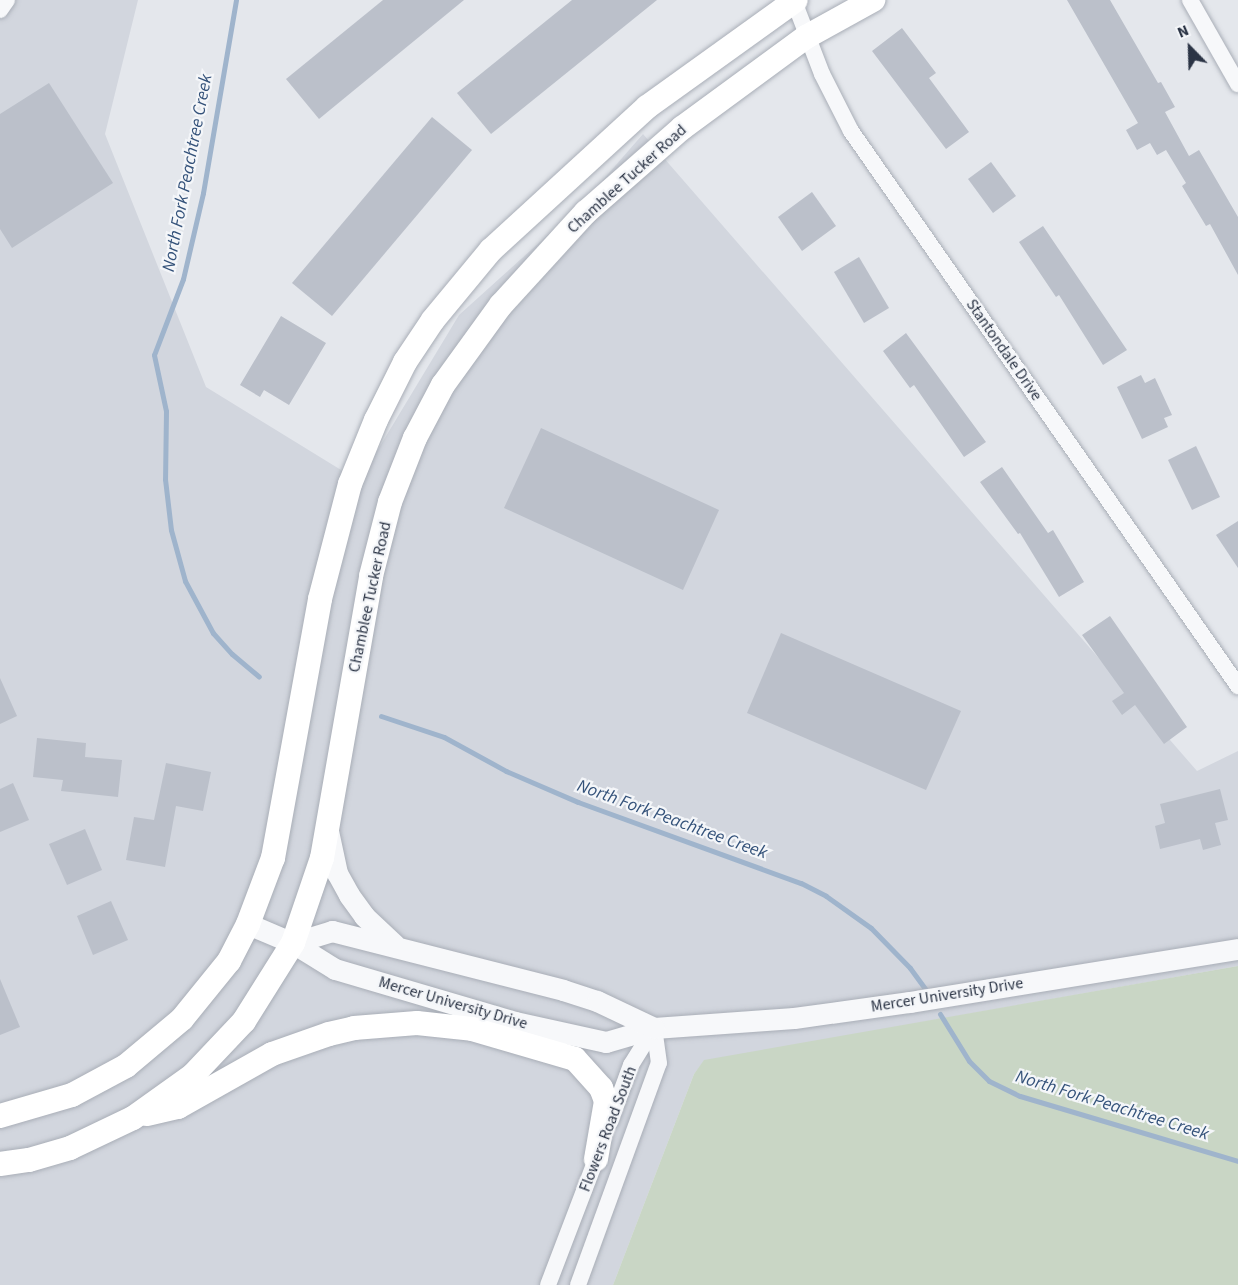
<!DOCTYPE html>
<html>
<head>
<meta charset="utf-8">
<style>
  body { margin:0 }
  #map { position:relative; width:1238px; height:1285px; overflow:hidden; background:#e4e7ec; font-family:"Source Sans 3",sans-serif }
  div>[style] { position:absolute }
  .built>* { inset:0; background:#d2d6de }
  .green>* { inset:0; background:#c9d6c5 }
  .stream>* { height:5px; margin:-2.5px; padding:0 2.5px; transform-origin:2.5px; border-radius:2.5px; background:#9fb4cc }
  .building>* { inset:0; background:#bbc0ca }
  .roads { filter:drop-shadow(0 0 2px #a9aeb7) drop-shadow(0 0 2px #a9aeb7) }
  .minor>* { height:16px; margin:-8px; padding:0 8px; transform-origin:8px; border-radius:8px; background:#f7f8fa }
  .tertiary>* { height:21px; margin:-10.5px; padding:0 10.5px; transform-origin:10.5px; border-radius:10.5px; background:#f7f8fa }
  .secondary>* { height:24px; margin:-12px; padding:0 12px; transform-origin:12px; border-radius:12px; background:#fff }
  span { translate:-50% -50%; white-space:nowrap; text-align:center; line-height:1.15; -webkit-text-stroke:4.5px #f4f6f9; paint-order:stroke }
  .street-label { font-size:16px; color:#2b3445 }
  .water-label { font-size:18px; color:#34527a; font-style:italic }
  .north { position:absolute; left:1160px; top:18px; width:60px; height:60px; -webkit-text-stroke:4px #f4f6f9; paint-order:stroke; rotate:337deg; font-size:16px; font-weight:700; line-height:24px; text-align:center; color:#2b3445 }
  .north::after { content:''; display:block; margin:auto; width:21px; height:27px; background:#2b3445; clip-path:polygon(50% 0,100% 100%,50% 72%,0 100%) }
</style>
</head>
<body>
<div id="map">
  <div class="built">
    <div style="clip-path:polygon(0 0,138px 0,105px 134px,206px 387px,359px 481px,459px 315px,581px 205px,643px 134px,1197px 771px,1238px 751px,1238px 966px,704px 1061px,694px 1074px,613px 1285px,0 1285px)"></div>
  </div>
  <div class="green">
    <div style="clip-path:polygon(1238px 966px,1238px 1285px,613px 1285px,694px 1074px,704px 1060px)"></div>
  </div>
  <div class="stream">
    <div style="left:236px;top:0;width:196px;rotate:99.7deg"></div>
    <div style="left:203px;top:193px;width:88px;rotate:103.1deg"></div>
    <div style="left:183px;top:279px;width:81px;rotate:110.9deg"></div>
    <div style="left:154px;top:355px;width:57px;rotate:77.9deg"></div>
    <div style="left:166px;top:411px;width:68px;rotate:90.8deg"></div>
    <div style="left:165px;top:479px;width:51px;rotate:83.3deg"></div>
    <div style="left:171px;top:530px;width:53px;rotate:74.6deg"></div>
    <div style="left:185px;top:581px;width:59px;rotate:61.7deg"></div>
    <div style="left:213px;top:633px;width:28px;rotate:48deg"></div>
    <div style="left:232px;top:654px;width:35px;rotate:40deg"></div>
    <div style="left:381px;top:716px;width:66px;rotate:18.4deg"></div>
    <div style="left:444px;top:737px;width:71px;rotate:28.7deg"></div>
    <div style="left:506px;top:771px;width:78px;rotate:23.3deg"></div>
    <div style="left:578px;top:802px;width:237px;rotate:20deg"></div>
    <div style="left:801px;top:883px;width:28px;rotate:27deg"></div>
    <div style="left:826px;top:896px;width:55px;rotate:35.4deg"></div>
    <div style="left:871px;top:928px;width:56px;rotate:45.7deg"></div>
    <div style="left:910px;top:968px;width:27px;rotate:54deg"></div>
    <div style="left:940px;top:1014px;width:55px;rotate:58.3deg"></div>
    <div style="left:969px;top:1061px;width:28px;rotate:45deg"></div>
    <div style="left:989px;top:1081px;width:34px;rotate:26deg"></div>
    <div style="left:1020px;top:1096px;width:227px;rotate:16.6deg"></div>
  </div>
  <div class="building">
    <div style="clip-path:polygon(383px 0,464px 0,319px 119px,286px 79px)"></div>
    <div style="clip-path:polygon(572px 0,657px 0,491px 134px,457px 93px)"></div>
    <div style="clip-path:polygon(1067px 0,1110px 0,1158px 83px,1161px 82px,1175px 107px,1165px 112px,1189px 156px,1199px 150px,1238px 217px,1238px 275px,1210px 224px,1206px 226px,1182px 186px,1186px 183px,1166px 150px,1157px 155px,1150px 143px,1137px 150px,1126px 130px,1138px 123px)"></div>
    <div style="clip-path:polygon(902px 28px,936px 73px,929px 78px,969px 132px,946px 149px,872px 51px)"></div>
    <div style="clip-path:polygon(49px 83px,113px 183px,12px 248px,0 229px,0 114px)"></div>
    <div style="clip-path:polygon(432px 117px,472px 150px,332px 316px,292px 283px)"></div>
    <div style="clip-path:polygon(991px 162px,1016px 196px,993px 213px,968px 179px)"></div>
    <div style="clip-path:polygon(812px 192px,836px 226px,802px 251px,778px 217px)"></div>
    <div style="clip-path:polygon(1043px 226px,1127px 350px,1103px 365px,1059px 295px,1056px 297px,1019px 242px)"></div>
    <div style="clip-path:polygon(859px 257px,889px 308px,864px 323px,834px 272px)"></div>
    <div style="clip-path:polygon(281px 316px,326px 343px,289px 405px,264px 390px,260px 397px,240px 385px)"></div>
    <div style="clip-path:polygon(906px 333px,986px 442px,964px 457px,914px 385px,910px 388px,883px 351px)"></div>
    <div style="clip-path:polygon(1141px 375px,1145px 383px,1155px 378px,1172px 415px,1164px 418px,1168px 427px,1142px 439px,1117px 387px)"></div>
    <div style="clip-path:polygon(541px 428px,719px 510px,683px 590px,504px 508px)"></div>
    <div style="clip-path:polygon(1196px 446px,1220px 497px,1192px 510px,1168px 460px)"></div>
    <div style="clip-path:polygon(1002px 467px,1048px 533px,1053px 530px,1084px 582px,1059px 597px,1020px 533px,1018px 534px,980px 482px)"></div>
    <div style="clip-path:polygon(1238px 521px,1238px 568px,1216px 535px)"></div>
    <div style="clip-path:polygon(1110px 616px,1187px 727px,1164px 744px,1135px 705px,1122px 715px,1112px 701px,1124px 693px,1082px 635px)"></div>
    <div style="clip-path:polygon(781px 633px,961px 711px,926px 790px,747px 713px)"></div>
    <div style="clip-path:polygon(0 678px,17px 716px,0 724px)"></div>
    <div style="clip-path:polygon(37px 738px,86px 743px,85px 757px,122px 760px,118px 797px,61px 791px,63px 780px,33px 777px)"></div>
    <div style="clip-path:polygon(166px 763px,211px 772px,203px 811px,176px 806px,165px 867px,126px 860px,134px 817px,154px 820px)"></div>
    <div style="clip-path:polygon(13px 783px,29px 820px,0 832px,0 789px)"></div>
    <div style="clip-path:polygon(1220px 789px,1228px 820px,1215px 823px,1221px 845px,1203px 850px,1200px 839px,1160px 849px,1155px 826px,1165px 823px,1160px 804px)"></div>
    <div style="clip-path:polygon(85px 829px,102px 870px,67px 885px,49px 844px)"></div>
    <div style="clip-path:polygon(111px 901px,128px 940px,93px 955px,77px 916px)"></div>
    <div style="clip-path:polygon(0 979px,20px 1027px,0 1035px)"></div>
  </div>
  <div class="roads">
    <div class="minor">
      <div style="left:1190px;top:0;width:97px;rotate:60.3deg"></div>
      <div style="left:794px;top:1px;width:78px;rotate:69deg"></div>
      <div style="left:822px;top:74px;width:64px;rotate:63deg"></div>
      <div style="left:851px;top:131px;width:677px;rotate:55.11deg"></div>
      <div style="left:0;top:10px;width:12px;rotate:-55deg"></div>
      <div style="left:610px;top:1122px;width:61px;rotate:-69.8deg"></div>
      <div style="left:631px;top:1065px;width:44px;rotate:-58.1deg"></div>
      <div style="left:548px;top:1285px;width:146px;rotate:-69.1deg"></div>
      <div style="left:578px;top:1285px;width:236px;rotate:-70deg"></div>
      <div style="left:659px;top:1063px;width:35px;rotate:-98deg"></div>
    </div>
    <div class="tertiary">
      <div style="left:328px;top:831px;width:43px;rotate:77.9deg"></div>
      <div style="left:337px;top:873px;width:25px;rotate:61deg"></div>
      <div style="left:349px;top:895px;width:26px;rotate:54deg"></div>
      <div style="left:364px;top:916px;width:42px;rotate:43.1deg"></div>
      <div style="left:248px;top:924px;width:49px;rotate:22.9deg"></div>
      <div style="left:293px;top:943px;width:49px;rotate:31.8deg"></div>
      <div style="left:335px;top:969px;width:188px;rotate:16.4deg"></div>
      <div style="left:515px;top:1022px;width:93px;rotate:12.4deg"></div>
      <div style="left:606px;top:1042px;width:50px;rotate:-16.3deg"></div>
      <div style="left:654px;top:1028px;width:140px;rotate:-4.1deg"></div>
      <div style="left:794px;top:1018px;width:117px;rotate:-7.9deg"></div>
      <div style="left:910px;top:1002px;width:332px;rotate:-9.2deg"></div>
      <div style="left:293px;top:943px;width:41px;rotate:-17.1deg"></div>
      <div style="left:332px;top:931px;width:238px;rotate:14.3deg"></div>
      <div style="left:563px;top:990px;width:36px;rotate:18deg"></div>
      <div style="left:597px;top:1001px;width:63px;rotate:25.3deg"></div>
    </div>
    <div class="secondary">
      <div style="left:147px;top:1114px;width:32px;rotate:-13deg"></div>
      <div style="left:178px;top:1107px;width:108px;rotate:-29.4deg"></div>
      <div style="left:272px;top:1054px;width:60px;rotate:-19.3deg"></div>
      <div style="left:329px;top:1034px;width:26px;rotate:-13deg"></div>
      <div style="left:354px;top:1028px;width:63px;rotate:-4.5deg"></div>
      <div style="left:417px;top:1023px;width:55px;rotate:6.2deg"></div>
      <div style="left:472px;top:1029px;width:107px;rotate:16.2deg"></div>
      <div style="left:575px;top:1059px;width:39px;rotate:48deg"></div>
      <div style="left:601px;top:1088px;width:14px;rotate:69deg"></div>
      <div style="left:606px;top:1101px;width:59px;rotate:99.8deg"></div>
      <div style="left:0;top:1116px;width:75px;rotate:-16.3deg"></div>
      <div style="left:72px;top:1095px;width:61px;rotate:-28.2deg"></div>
      <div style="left:126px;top:1066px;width:73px;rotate:-40deg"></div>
      <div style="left:182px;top:1019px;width:75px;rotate:-51deg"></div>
      <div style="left:229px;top:961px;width:42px;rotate:-62.8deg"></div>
      <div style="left:248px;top:924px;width:71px;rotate:-69.3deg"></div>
      <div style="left:273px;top:858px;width:263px;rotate:-79.7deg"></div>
      <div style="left:320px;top:599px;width:119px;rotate:-75.4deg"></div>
      <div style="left:350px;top:484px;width:69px;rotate:-67.9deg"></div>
      <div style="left:376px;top:420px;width:65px;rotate:-63.4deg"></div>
      <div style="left:405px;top:362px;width:50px;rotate:-56.3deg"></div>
      <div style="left:433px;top:320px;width:91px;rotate:-50.4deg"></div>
      <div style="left:491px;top:250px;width:212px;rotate:-42.5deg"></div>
      <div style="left:647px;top:107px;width:183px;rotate:-35.7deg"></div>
      <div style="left:0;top:1164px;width:29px;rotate:-8deg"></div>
      <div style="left:29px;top:1160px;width:43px;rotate:-16.3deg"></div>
      <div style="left:70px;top:1148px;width:70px;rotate:-25.5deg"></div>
      <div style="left:133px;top:1118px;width:74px;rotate:-35.6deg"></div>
      <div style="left:193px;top:1075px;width:74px;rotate:-46.6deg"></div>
      <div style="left:244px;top:1021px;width:92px;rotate:-57.9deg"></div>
      <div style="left:293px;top:943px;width:90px;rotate:-71.2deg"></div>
      <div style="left:322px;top:858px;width:286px;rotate:-80.1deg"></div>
      <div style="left:371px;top:576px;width:76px;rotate:-75.6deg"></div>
      <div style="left:390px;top:502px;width:69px;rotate:-68.7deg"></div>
      <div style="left:415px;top:438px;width:60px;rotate:-62.2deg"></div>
      <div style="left:443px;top:385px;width:99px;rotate:-54.1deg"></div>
      <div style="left:501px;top:305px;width:126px;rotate:-47.6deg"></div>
      <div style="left:586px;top:212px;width:128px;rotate:-41.2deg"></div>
      <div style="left:682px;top:128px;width:154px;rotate:-36.3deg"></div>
      <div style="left:806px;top:37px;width:77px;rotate:-28.9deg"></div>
    </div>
  </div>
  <div class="street-label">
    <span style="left:627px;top:179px;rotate:-42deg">Chamblee Tucker Road</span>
    <span style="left:1004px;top:350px;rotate:55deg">Stantondale Drive</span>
    <span style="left:370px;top:597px;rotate:-78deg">Chamblee Tucker Road</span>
    <span style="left:947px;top:995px;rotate:-9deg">Mercer University Drive</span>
    <span style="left:453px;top:1003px;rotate:16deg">Mercer University Drive</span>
    <span style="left:608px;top:1129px;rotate:-69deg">Flowers Road South</span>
  </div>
  <div class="water-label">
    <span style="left:188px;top:173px;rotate:-79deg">North Fork Peachtree Creek</span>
    <span style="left:672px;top:820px;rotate:20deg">North Fork Peachtree Creek</span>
    <span style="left:1112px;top:1106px;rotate:17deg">North Fork Peachtree Creek</span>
  </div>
  <div class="north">N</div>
</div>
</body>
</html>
